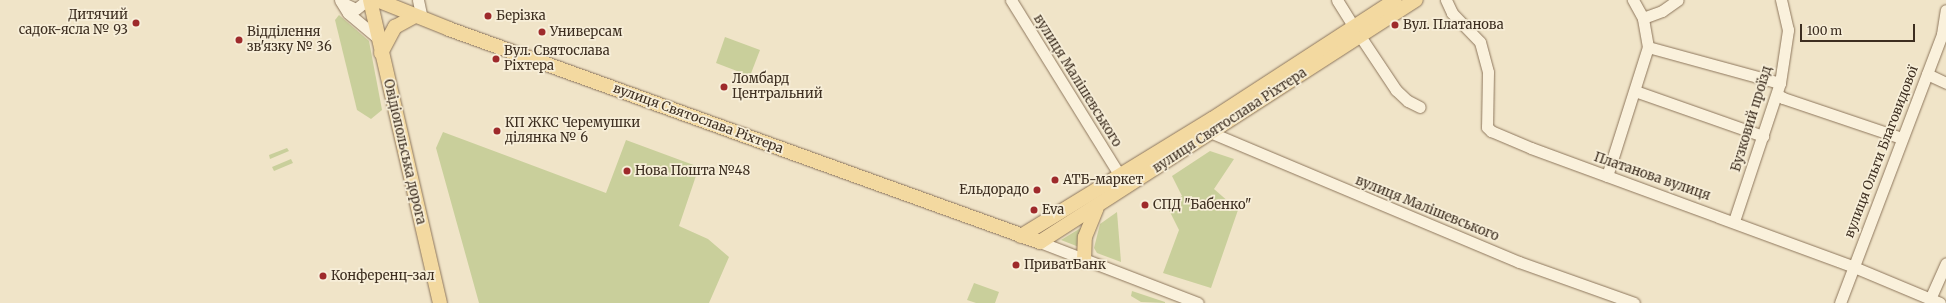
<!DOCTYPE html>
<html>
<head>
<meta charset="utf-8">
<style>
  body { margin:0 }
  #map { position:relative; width:1946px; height:303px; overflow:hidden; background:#f0e4c8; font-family:Merriweather,serif }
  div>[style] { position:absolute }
  .green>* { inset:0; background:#c9cf9b }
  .roads { filter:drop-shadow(0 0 1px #8d765c) drop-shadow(0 0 1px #8d765c) }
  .minor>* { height:11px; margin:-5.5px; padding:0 5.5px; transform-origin:5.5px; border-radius:5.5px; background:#faf1dc }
  .major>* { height:14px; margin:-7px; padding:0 7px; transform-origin:7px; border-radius:7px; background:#f3d9a0 }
  .dots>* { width:11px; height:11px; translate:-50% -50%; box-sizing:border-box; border:2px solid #f7eed8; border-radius:50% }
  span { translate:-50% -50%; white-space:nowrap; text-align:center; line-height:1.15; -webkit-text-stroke:3.5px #f7eed8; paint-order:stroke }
  .poi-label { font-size:13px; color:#3d2e20 }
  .right { translate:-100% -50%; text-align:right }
  .left { translate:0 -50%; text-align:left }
  .street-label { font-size:13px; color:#3d2e20 }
  .scale { position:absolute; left:1800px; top:24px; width:115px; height:18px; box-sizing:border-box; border:2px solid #3d2e20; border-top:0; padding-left:5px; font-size:12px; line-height:14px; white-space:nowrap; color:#3d2e20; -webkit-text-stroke:3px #f7eed8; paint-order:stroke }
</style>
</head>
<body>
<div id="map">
  <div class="green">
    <div style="clip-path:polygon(339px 15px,369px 41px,382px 110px,371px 119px,357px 110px,335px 20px)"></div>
    <div style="clip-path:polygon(725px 37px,760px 50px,750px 76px,716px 63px)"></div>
    <div style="clip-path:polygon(443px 132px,606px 193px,626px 140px,699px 167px,679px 226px,708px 239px,729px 257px,709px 303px,479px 303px,436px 148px)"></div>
    <div style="clip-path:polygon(287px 148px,289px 151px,270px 159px,269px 155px)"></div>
    <div style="clip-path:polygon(1210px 151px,1234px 159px,1214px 189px,1238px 210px,1211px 288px,1163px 273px,1179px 230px,1167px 206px,1182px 196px,1172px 176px)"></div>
    <div style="clip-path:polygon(291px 159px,293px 163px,274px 171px,272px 167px)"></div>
    <div style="clip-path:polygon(1117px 212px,1121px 262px,1097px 253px,1094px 248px,1100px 224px)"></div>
    <div style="clip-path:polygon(1084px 226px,1079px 247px,1061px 240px)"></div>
    <div style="clip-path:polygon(974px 283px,999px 292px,995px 303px,976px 303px,967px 300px)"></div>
    <div style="clip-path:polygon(1132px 291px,1165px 302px,1165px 303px,1141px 302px,1131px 296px)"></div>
  </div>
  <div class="roads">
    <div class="minor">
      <div style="left:340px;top:0;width:15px;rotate:58deg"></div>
      <div style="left:348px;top:13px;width:39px;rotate:40deg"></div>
      <div style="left:418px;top:0;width:19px;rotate:78deg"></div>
      <div style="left:1011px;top:0;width:207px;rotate:58.2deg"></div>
      <div style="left:1337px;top:0;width:32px;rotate:58deg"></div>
      <div style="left:1446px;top:0;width:14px;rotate:65deg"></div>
      <div style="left:1452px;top:13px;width:40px;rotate:46deg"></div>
      <div style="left:1480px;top:42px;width:31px;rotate:75deg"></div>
      <div style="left:1488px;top:72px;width:55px;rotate:91deg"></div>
      <div style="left:1487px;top:127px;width:6px;rotate:45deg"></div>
      <div style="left:1491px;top:131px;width:43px;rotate:23deg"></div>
      <div style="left:1531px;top:148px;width:344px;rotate:20.2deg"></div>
      <div style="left:1854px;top:267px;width:93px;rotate:22.7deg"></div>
      <div style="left:343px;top:3px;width:14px;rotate:25deg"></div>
      <div style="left:356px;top:9px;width:14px;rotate:-39deg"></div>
      <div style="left:1643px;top:18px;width:20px;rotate:-20deg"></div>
      <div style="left:1662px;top:11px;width:19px;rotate:-35deg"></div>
      <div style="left:1360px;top:36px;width:65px;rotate:56.3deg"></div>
      <div style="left:1396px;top:90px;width:16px;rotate:43deg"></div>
      <div style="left:1408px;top:101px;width:13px;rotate:27deg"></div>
      <div style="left:1648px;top:47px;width:137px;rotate:15.3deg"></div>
      <div style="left:1927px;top:74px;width:21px;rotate:25deg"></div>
      <div style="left:1635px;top:91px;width:136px;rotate:19.4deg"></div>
      <div style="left:1777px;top:94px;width:7px;rotate:34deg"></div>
      <div style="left:1783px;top:98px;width:125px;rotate:18.7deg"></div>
      <div style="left:1212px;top:133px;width:333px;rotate:22.8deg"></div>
      <div style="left:1519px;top:262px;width:122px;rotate:19.6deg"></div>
      <div style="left:1607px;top:176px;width:135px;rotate:-72.4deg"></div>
      <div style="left:1648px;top:47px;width:29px;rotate:-100deg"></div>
      <div style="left:1643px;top:18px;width:21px;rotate:-119deg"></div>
      <div style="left:1734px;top:221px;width:145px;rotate:-71.6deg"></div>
      <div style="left:1780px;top:83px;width:54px;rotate:-81.4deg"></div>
      <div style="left:1788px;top:30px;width:31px;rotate:-103deg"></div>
      <div style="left:1040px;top:242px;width:169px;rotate:21.1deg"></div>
      <div style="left:1930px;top:299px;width:39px;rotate:-66deg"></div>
      <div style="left:1840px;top:303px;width:288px;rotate:-69.2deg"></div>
      <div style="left:1942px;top:34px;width:24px;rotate:-81deg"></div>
    </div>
    <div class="major">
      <div style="left:370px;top:0;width:311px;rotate:77deg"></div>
      <div style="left:377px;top:0;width:78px;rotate:21.9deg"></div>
      <div style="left:449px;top:29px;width:628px;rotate:19.82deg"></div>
      <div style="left:1040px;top:242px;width:447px;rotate:-32.8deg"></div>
      <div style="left:381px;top:53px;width:30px;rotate:-62deg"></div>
      <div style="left:395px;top:27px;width:23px;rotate:-29deg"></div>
      <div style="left:1021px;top:236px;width:224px;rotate:-31.5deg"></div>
      <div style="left:1212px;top:119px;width:218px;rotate:-33deg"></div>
      <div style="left:1084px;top:261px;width:24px;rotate:-88deg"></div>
      <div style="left:1085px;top:237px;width:31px;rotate:-68deg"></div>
    </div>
  </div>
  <div class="dots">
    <div style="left:488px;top:16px;background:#9e2a2b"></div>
    <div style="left:136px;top:23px;background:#9e2a2b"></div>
    <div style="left:1395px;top:25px;background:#9e2a2b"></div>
    <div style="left:542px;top:32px;background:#9e2a2b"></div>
    <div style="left:239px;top:40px;background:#9e2a2b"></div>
    <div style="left:496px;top:59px;background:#9e2a2b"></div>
    <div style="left:724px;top:87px;background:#9e2a2b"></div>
    <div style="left:497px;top:131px;background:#9e2a2b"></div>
    <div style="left:627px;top:171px;background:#9e2a2b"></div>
    <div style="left:1055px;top:180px;background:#9e2a2b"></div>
    <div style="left:1037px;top:190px;background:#9e2a2b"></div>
    <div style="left:1145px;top:205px;background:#9e2a2b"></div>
    <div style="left:1034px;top:210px;background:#9e2a2b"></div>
    <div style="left:1016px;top:265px;background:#9e2a2b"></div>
    <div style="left:323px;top:276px;background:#9e2a2b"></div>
  </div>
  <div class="poi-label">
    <span class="right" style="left:128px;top:23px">Дитячий<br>садок-ясла № 93</span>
    <span class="left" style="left:496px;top:16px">Берізка</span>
    <span class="left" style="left:1403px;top:25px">Вул. Платанова</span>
    <span class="left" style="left:550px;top:32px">Универсам</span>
    <span class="left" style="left:247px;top:40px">Відділення<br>зв'язку № 36</span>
    <span class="left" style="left:504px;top:59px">Вул. Святослава<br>Ріхтера</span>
    <span class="left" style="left:732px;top:87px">Ломбард<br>Центральний</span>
    <span class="left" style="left:505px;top:131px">КП ЖКС Черемушки<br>ділянка № 6</span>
    <span class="left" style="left:635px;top:171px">Нова Пошта №48</span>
    <span class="left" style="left:1063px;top:180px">АТБ-маркет</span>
    <span class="right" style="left:1029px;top:190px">Ельдорадо</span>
    <span class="left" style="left:1153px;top:205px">СПД "Бабенко"</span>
    <span class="left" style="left:1042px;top:210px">Eva</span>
    <span class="left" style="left:1024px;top:265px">ПриватБанк</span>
    <span class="left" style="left:331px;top:276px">Конференц-зал</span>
  </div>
  <div class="street-label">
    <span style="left:1077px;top:81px;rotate:58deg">вулиця Малішевського</span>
    <span style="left:698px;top:119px;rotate:20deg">вулиця Святослава Ріхтера</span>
    <span style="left:1752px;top:119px;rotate:-73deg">Бузковий проїзд</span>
    <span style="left:1230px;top:121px;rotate:-33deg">вулиця Святослава Ріхтера</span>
    <span style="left:404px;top:152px;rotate:77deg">Овідіопольська дорога</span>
    <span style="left:1882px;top:152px;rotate:-69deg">вулиця Ольги Благовидової</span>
    <span style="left:1652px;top:177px;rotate:19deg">Платанова вулиця</span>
    <span style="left:1427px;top:209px;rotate:22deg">вулиця Малішевського</span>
  </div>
  <div class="scale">100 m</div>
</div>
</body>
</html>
